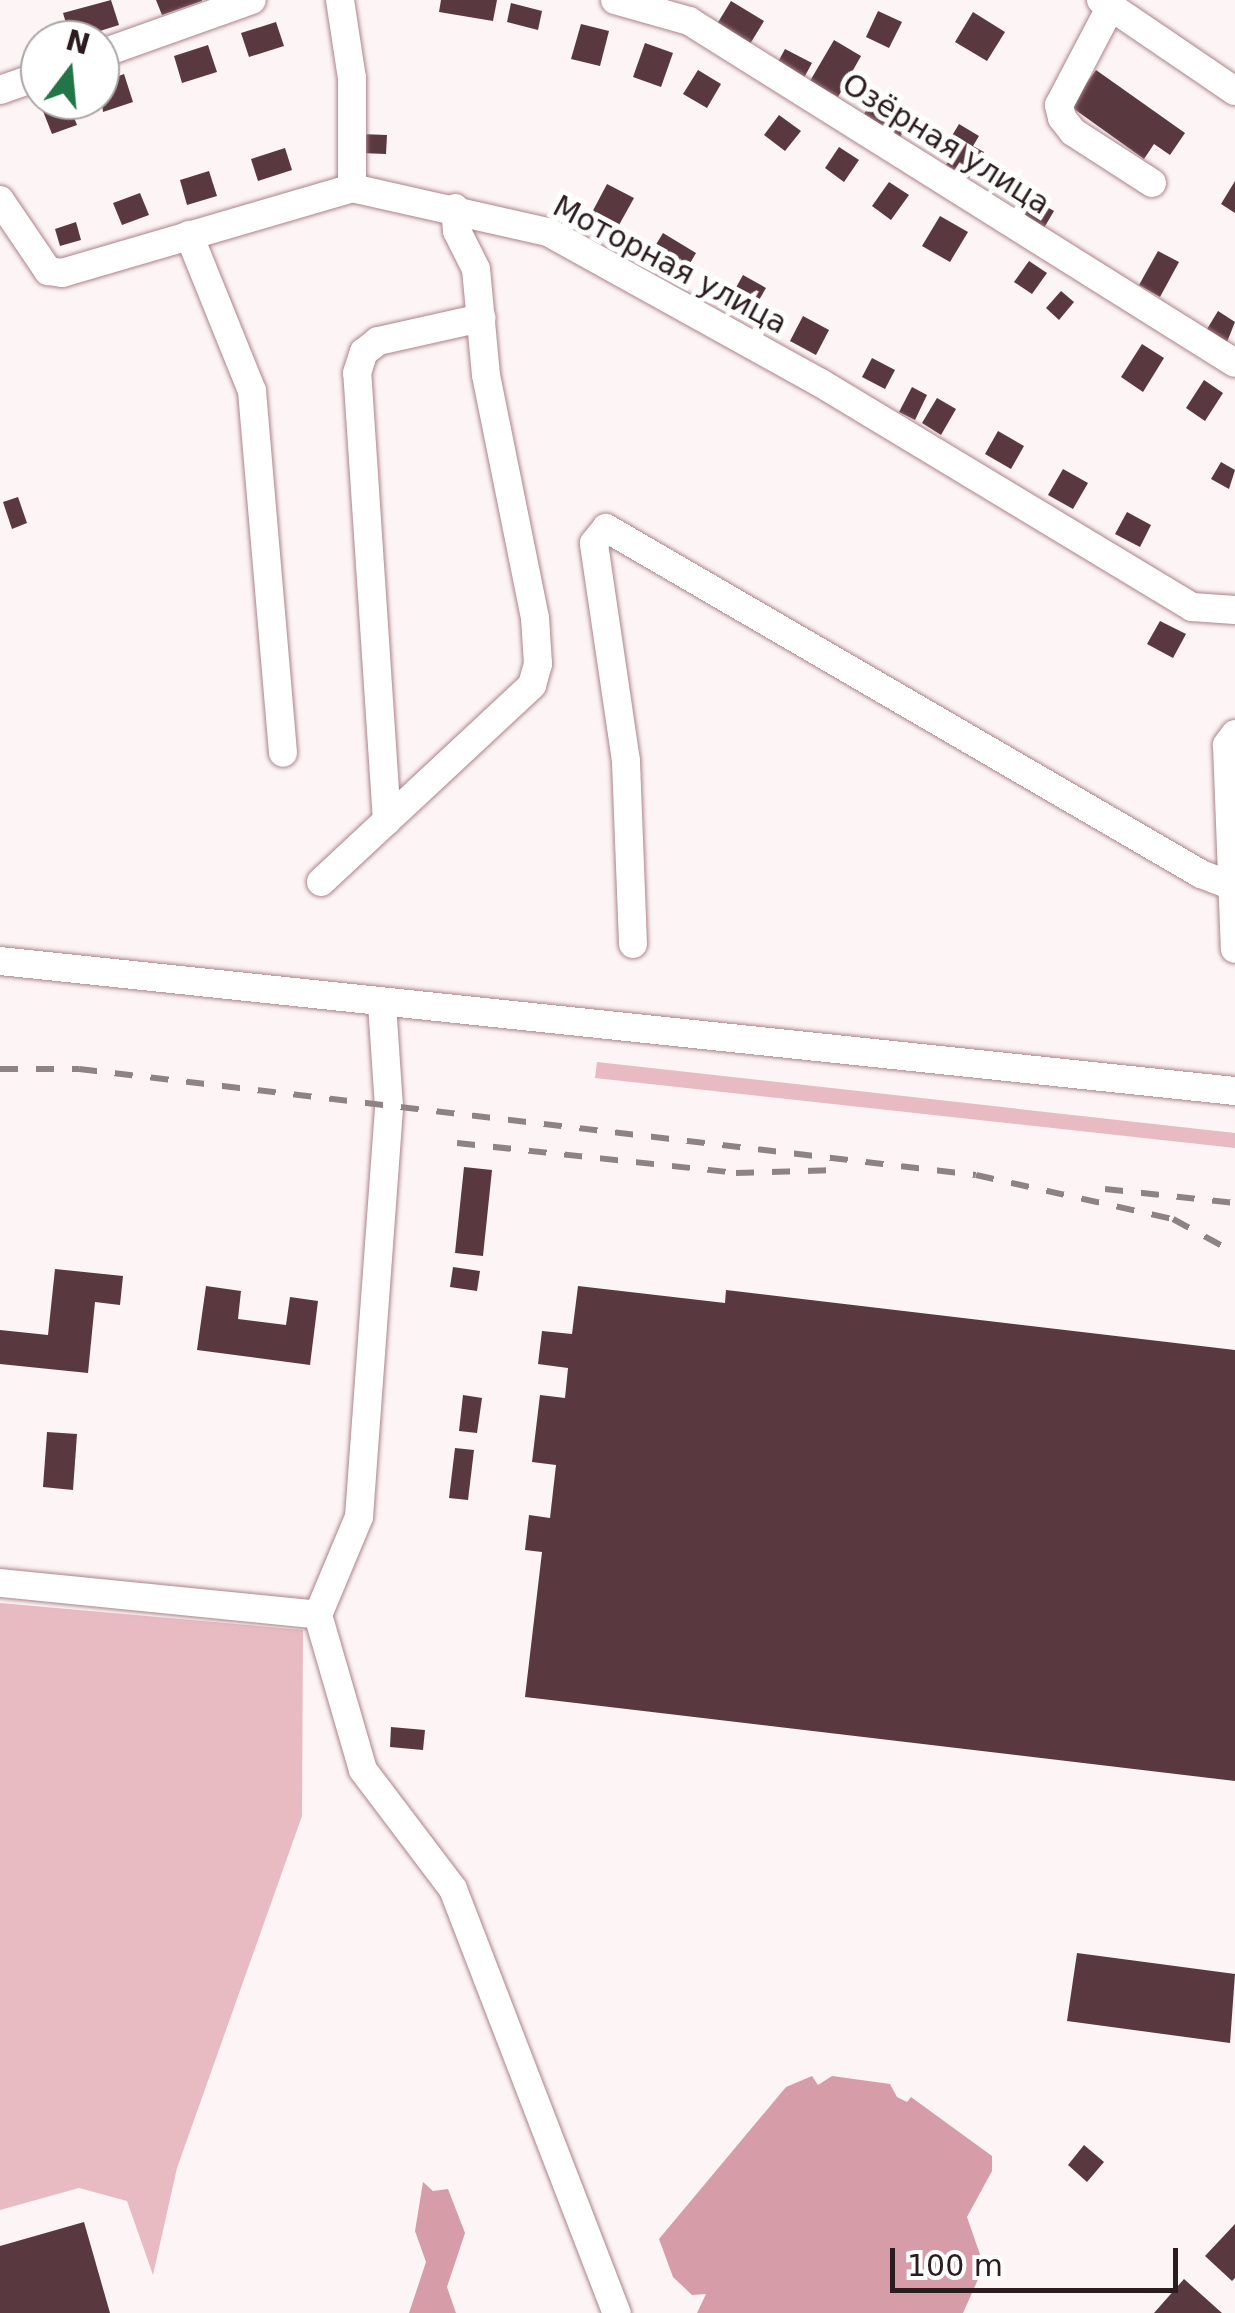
<!DOCTYPE html>
<html>
<head>
<meta charset="utf-8">
<style>
  body { margin:0 }
  #map { position:relative; width:1235px; height:2313px; overflow:hidden; background:#fdf4f5; font-family:"DejaVu Sans",sans-serif }
  div>[style] { position:absolute }
  .green>* { inset:0; background:#e8bbc3 }
  .water>* { inset:0; background:#d69da8 }
  .building>* { inset:0; background:#5a383f }
  .roads { filter:drop-shadow(0 0 2px #ab838a) drop-shadow(0 0 2px #ab838a) }
  .minor>* { height:28px; margin:-14px; padding:0 14px; transform-origin:14px; border-radius:14px; background:#fff }
  .rail>* { height:6px; margin-top:-3px; transform-origin:0; background:repeating-linear-gradient(90deg,#8f8284 0 18px,transparent 0 36px) }
  span { translate:-50% -50%; white-space:nowrap; text-align:center; line-height:1.15; -webkit-text-stroke:10px #fff; paint-order:stroke }
  .street-label { font-size:30px; color:#2c1c1f }
  .north { position:absolute; left:20px; top:20px; width:100px; height:100px; box-sizing:border-box; background:#fff; border:2px solid #aba4a5; border-radius:50%; rotate:16deg; font-size:28px; font-weight:700; line-height:40px; text-align:center; color:#2c1c1f }
  .north::after { content:''; display:block; margin:auto; width:35px; height:45px; background:#227547; clip-path:polygon(50% 0,100% 100%,50% 72%,0 100%) }
  .scale { position:absolute; left:890px; top:2248px; width:288px; height:45px; box-sizing:border-box; border:5px solid #2c1c1f; border-top:0; padding-left:12px; font-size:30px; line-height:35px; white-space:nowrap; color:#2c1c1f; -webkit-text-stroke:8px #fff; paint-order:stroke }
</style>
</head>
<body>
<div id="map">
  <div class="green">
    <div style="clip-path:polygon(597px 1062px,1235px 1133px,1235px 1148px,595px 1078px)"></div>
    <div style="clip-path:polygon(0 1603px,303px 1630px,302px 1816px,177px 2168px,153px 2275px,127px 2201px,79px 2188px,0 2210px)"></div>
  </div>
  <div class="water">
    <div style="clip-path:polygon(812px 2076px,818px 2085px,832px 2076px,890px 2084px,897px 2097px,907px 2102px,911px 2097px,992px 2156px,992px 2171px,967px 2217px,984px 2266px,963px 2313px,697px 2313px,706px 2294px,692px 2295px,673px 2277px,659px 2239px,786px 2087px)"></div>
    <div style="clip-path:polygon(423px 2182px,433px 2191px,448px 2189px,465px 2233px,447px 2287px,456px 2313px,409px 2313px,426px 2262px,415px 2231px)"></div>
  </div>
  <div class="building">
    <div style="clip-path:polygon(111px 0,119px 25px,71px 40px,63px 13px)"></div>
    <div style="clip-path:polygon(156px 0,202px 0,202px 1px,162px 15px)"></div>
    <div style="clip-path:polygon(441px 0,497px 0,493px 21px,439px 12px)"></div>
    <div style="clip-path:polygon(731px 1px,764px 21px,750px 44px,717px 24px)"></div>
    <div style="clip-path:polygon(511px 3px,542px 11px,538px 30px,507px 22px)"></div>
    <div style="clip-path:polygon(878px 11px,902px 22px,889px 48px,866px 37px)"></div>
    <div style="clip-path:polygon(973px 12px,1005px 32px,987px 61px,955px 42px)"></div>
    <div style="clip-path:polygon(276px 22px,284px 46px,249px 57px,241px 33px)"></div>
    <div style="clip-path:polygon(581px 24px,609px 31px,600px 66px,571px 59px)"></div>
    <div style="clip-path:polygon(834px 40px,861px 56px,838px 97px,810px 81px)"></div>
    <div style="clip-path:polygon(645px 43px,673px 53px,661px 87px,633px 77px)"></div>
    <div style="clip-path:polygon(208px 45px,217px 72px,182px 83px,174px 56px)"></div>
    <div style="clip-path:polygon(785px 49px,812px 63px,799px 87px,772px 73px)"></div>
    <div style="clip-path:polygon(698px 70px,721px 84px,707px 108px,683px 94px)"></div>
    <div style="clip-path:polygon(1096px 70px,1185px 133px,1170px 155px,1154px 144px,1144px 159px,1070px 106px)"></div>
    <div style="clip-path:polygon(124px 74px,133px 102px,103px 112px,100px 83px)"></div>
    <div style="clip-path:polygon(876px 94px,912px 117px,900px 137px,864px 114px)"></div>
    <div style="clip-path:polygon(67px 100px,77px 125px,52px 134px,39px 101px)"></div>
    <div style="clip-path:polygon(779px 115px,801px 131px,785px 151px,764px 135px)"></div>
    <div style="clip-path:polygon(959px 124px,979px 136px,973px 146px,984px 152px,969px 178px,946px 165px,953px 154px,944px 149px)"></div>
    <div style="clip-path:polygon(360px 134px,387px 135px,386px 154px,360px 153px)"></div>
    <div style="clip-path:polygon(839px 147px,859px 160px,844px 182px,825px 168px)"></div>
    <div style="clip-path:polygon(285px 148px,292px 170px,258px 181px,251px 159px)"></div>
    <div style="clip-path:polygon(209px 171px,217px 196px,187px 205px,180px 180px)"></div>
    <div style="clip-path:polygon(1235px 181px,1235px 213px,1221px 204px)"></div>
    <div style="clip-path:polygon(889px 182px,909px 195px,891px 220px,872px 206px)"></div>
    <div style="clip-path:polygon(607px 184px,634px 198px,614px 234px,588px 220px)"></div>
    <div style="clip-path:polygon(140px 193px,149px 215px,122px 225px,113px 203px)"></div>
    <div style="clip-path:polygon(1033px 199px,1054px 211px,1041px 233px,1020px 220px)"></div>
    <div style="clip-path:polygon(940px 216px,968px 232px,950px 262px,922px 246px)"></div>
    <div style="clip-path:polygon(76px 222px,81px 240px,60px 246px,55px 229px)"></div>
    <div style="clip-path:polygon(663px 233px,696px 253px,682px 277px,649px 256px)"></div>
    <div style="clip-path:polygon(1158px 251px,1179px 262px,1160px 297px,1139px 285px)"></div>
    <div style="clip-path:polygon(1029px 261px,1047px 273px,1032px 294px,1014px 282px)"></div>
    <div style="clip-path:polygon(743px 275px,766px 288px,752px 312px,729px 300px)"></div>
    <div style="clip-path:polygon(1061px 291px,1074px 302px,1059px 320px,1046px 308px)"></div>
    <div style="clip-path:polygon(1218px 311px,1235px 322px,1225px 347px,1204px 334px)"></div>
    <div style="clip-path:polygon(803px 316px,829px 330px,816px 355px,790px 341px)"></div>
    <div style="clip-path:polygon(1142px 344px,1164px 358px,1143px 392px,1121px 377px)"></div>
    <div style="clip-path:polygon(872px 358px,895px 370px,885px 389px,862px 377px)"></div>
    <div style="clip-path:polygon(1204px 380px,1223px 393px,1205px 421px,1186px 408px)"></div>
    <div style="clip-path:polygon(912px 387px,927px 395px,915px 420px,899px 412px)"></div>
    <div style="clip-path:polygon(937px 398px,956px 409px,941px 435px,922px 423px)"></div>
    <div style="clip-path:polygon(998px 431px,1024px 446px,1011px 469px,985px 454px)"></div>
    <div style="clip-path:polygon(1221px 462px,1235px 470px,1229px 489px,1211px 479px)"></div>
    <div style="clip-path:polygon(1063px 469px,1088px 483px,1073px 509px,1048px 495px)"></div>
    <div style="clip-path:polygon(18px 497px,27px 523px,12px 529px,3px 502px)"></div>
    <div style="clip-path:polygon(1127px 512px,1151px 525px,1140px 547px,1115px 534px)"></div>
    <div style="clip-path:polygon(1160px 621px,1186px 634px,1173px 658px,1147px 644px)"></div>
    <div style="clip-path:polygon(464px 1167px,492px 1170px,483px 1256px,455px 1253px)"></div>
    <div style="clip-path:polygon(453px 1267px,480px 1271px,477px 1291px,450px 1287px)"></div>
    <div style="clip-path:polygon(55px 1269px,123px 1276px,120px 1305px,95px 1302px,88px 1373px,0 1364px,0 1330px,48px 1335px)"></div>
    <div style="clip-path:polygon(206px 1286px,241px 1291px,238px 1319px,286px 1325px,290px 1297px,318px 1301px,310px 1365px,197px 1350px)"></div>
    <div style="clip-path:polygon(578px 1286px,725px 1303px,726px 1290px,1235px 1350px,1235px 1781px,525px 1697px,542px 1552px,525px 1550px,529px 1515px,550px 1518px,556px 1465px,532px 1462px,540px 1395px,565px 1398px,568px 1368px,538px 1364px,542px 1331px,572px 1334px)"></div>
    <div style="clip-path:polygon(463px 1395px,482px 1398px,477px 1433px,459px 1431px)"></div>
    <div style="clip-path:polygon(47px 1432px,77px 1434px,73px 1490px,43px 1487px)"></div>
    <div style="clip-path:polygon(455px 1448px,474px 1450px,468px 1500px,449px 1498px)"></div>
    <div style="clip-path:polygon(391px 1727px,425px 1730px,423px 1750px,390px 1747px)"></div>
    <div style="clip-path:polygon(1077px 1953px,1235px 1974px,1230px 2043px,1067px 2021px)"></div>
    <div style="clip-path:polygon(1084px 2145px,1104px 2162px,1087px 2182px,1068px 2165px)"></div>
    <div style="clip-path:polygon(84px 2222px,110px 2313px,0 2313px,0 2246px)"></div>
    <div style="clip-path:polygon(1235px 2224px,1235px 2278px,1232px 2281px,1205px 2256px)"></div>
    <div style="clip-path:polygon(1184px 2279px,1222px 2313px,1154px 2313px)"></div>
  </div>
  <div class="roads">
    <div class="minor">
      <div style="left:340px;top:0;width:79px;rotate:81.3deg"></div>
      <div style="left:352px;top:78px;width:110px;rotate:90deg"></div>
      <div style="left:615px;top:0;width:77px;rotate:15.8deg"></div>
      <div style="left:689px;top:21px;width:644px;rotate:32.06deg"></div>
      <div style="left:1101px;top:0;width:162px;rotate:34.2deg"></div>
      <div style="left:1111px;top:6px;width:112px;rotate:117.7deg"></div>
      <div style="left:1059px;top:105px;width:13px;rotate:77deg"></div>
      <div style="left:1062px;top:118px;width:18px;rotate:52deg"></div>
      <div style="left:1073px;top:132px;width:94px;rotate:32.8deg"></div>
      <div style="left:100px;top:54px;width:161px;rotate:-19.6deg"></div>
      <div style="left:0;top:90px;width:42px;rotate:-19.3deg"></div>
      <div style="left:0;top:200px;width:86px;rotate:55.9deg"></div>
      <div style="left:48px;top:271px;width:14px;rotate:8deg"></div>
      <div style="left:62px;top:273px;width:302px;rotate:-16.3deg"></div>
      <div style="left:352px;top:188px;width:201px;rotate:12.7deg"></div>
      <div style="left:548px;top:232px;width:310px;rotate:29deg"></div>
      <div style="left:819px;top:382px;width:436px;rotate:31.1deg"></div>
      <div style="left:1192px;top:607px;width:43px;rotate:4deg"></div>
      <div style="left:189px;top:235px;width:168px;rotate:68deg"></div>
      <div style="left:252px;top:391px;width:363px;rotate:85.1deg"></div>
      <div style="left:1235px;top:734px;width:14px;rotate:126deg"></div>
      <div style="left:1227px;top:745px;width:204px;rotate:87.8deg"></div>
      <div style="left:387px;top:821px;width:449px;rotate:-93.8deg"></div>
      <div style="left:357px;top:373px;width:22px;rotate:-72deg"></div>
      <div style="left:364px;top:352px;width:18px;rotate:-38deg"></div>
      <div style="left:378px;top:341px;width:106px;rotate:-12.6deg"></div>
      <div style="left:321px;top:882px;width:289px;rotate:-43deg"></div>
      <div style="left:532px;top:685px;width:22px;rotate:-74deg"></div>
      <div style="left:538px;top:664px;width:46px;rotate:-93.7deg"></div>
      <div style="left:535px;top:618px;width:248px;rotate:-101.4deg"></div>
      <div style="left:486px;top:375px;width:106px;rotate:-95.4deg"></div>
      <div style="left:476px;top:269px;width:42px;rotate:-116.6deg"></div>
      <div style="left:457px;top:231px;width:23px;rotate:-95deg"></div>
      <div style="left:633px;top:944px;width:183px;rotate:-92.2deg"></div>
      <div style="left:626px;top:761px;width:220px;rotate:-98.4deg"></div>
      <div style="left:594px;top:543px;width:19px;rotate:-51deg"></div>
      <div style="left:606px;top:528px;width:688px;rotate:30.18deg"></div>
      <div style="left:1201px;top:874px;width:34px;rotate:21deg"></div>
      <div style="left:0;top:961px;width:1242px;rotate:6.01deg"></div>
      <div style="left:0;top:1583px;width:320px;rotate:5.7deg"></div>
      <div style="left:318px;top:1615px;width:161px;rotate:73.8deg"></div>
      <div style="left:363px;top:1770px;width:149px;rotate:52.9deg"></div>
      <div style="left:453px;top:1889px;width:455px;rotate:68.9deg"></div>
      <div style="left:318px;top:1615px;width:106px;rotate:-67.3deg"></div>
      <div style="left:359px;top:1517px;width:411px;rotate:-85.8deg"></div>
      <div style="left:389px;top:1107px;width:103px;rotate:-93.9deg"></div>
    </div>
  </div>
  <div class="rail">
    <div style="left:0;top:1069px;width:79px"></div>
    <div style="left:79px;top:1069px;width:903px;rotate:6.74deg"></div>
    <div style="left:976px;top:1175px;width:202px;rotate:12.6deg"></div>
    <div style="left:1173px;top:1219px;width:71px;rotate:28.7deg"></div>
    <div style="left:457px;top:1143px;width:281px;rotate:6.1deg"></div>
    <div style="left:736px;top:1173px;width:102px;rotate:-1.7deg"></div>
    <div style="left:1105px;top:1189px;width:131px;rotate:6.1deg"></div>
  </div>
  <div class="street-label">
    <span style="left:946px;top:144px;rotate:32deg">Озёрная улица</span>
    <span style="left:670px;top:265px;rotate:28deg">Моторная улица</span>
  </div>
  <div class="north">N</div>
  <div class="scale">100 m</div>
</div>
</body>
</html>
